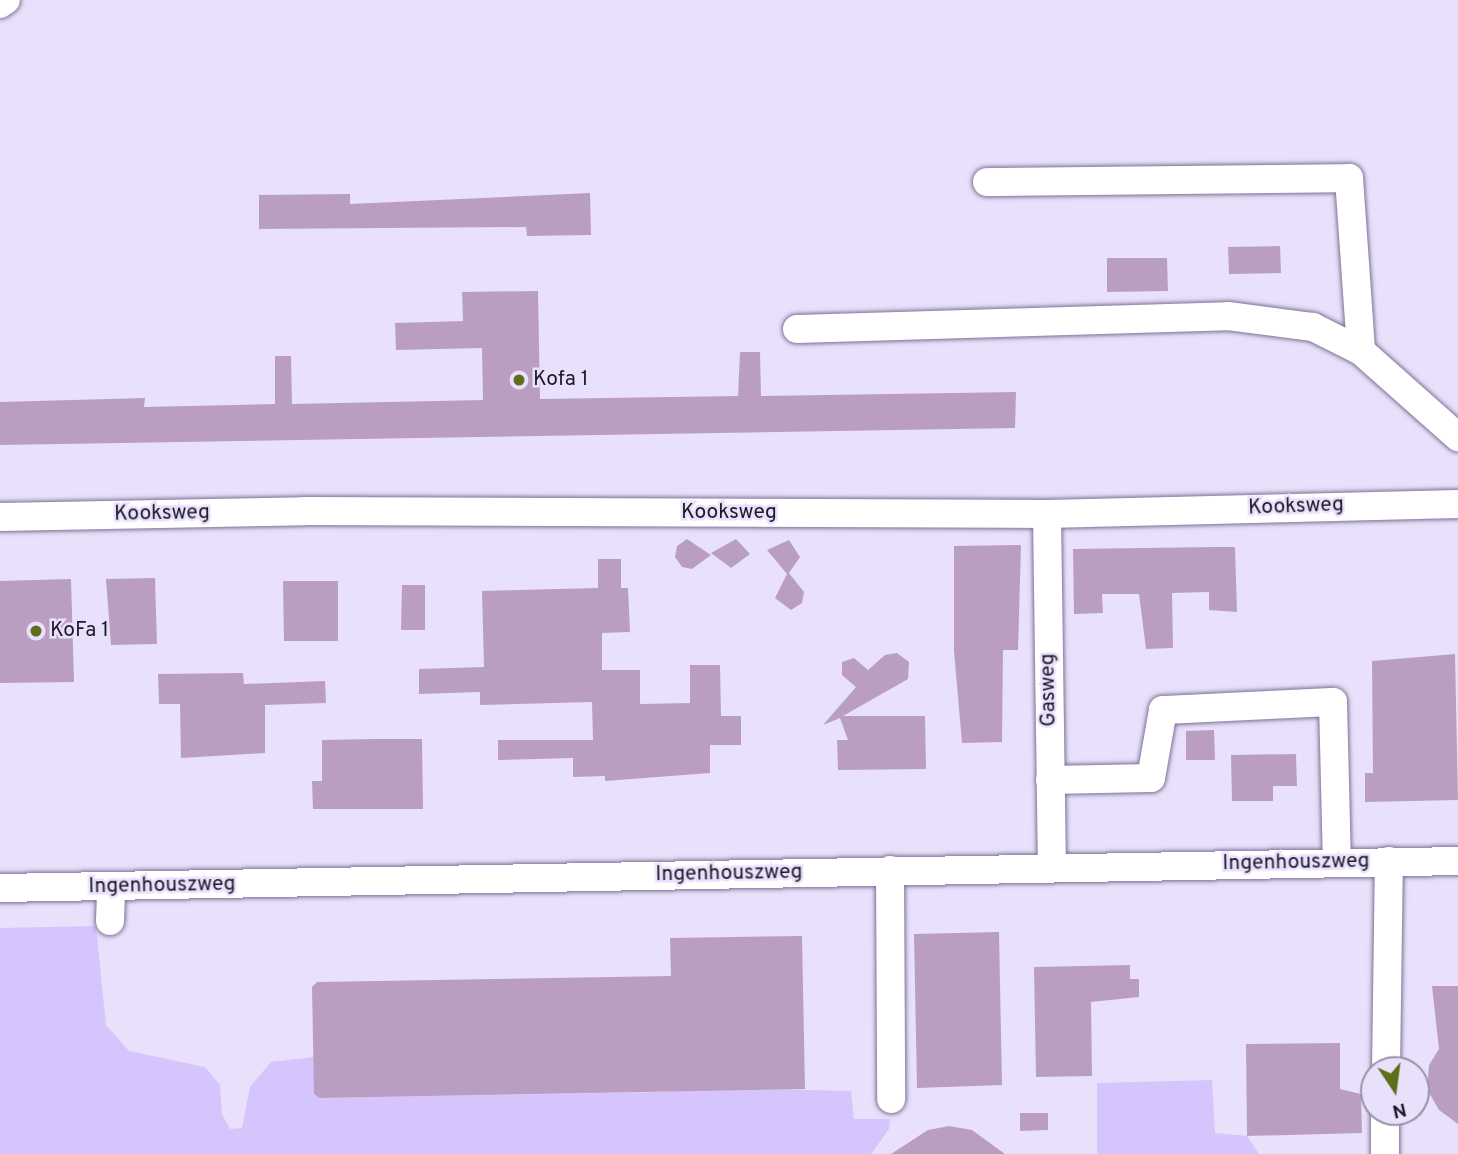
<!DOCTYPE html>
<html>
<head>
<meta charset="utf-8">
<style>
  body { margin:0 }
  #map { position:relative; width:1458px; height:1154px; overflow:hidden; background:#e9e1fb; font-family:Overpass,sans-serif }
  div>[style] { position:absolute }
  .green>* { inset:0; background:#d6c4fc }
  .building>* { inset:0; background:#ba9ec2 }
  .roads { filter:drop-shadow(0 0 2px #7e7198) drop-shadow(0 0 2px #7e7198) }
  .minor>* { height:28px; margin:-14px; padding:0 14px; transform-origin:14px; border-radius:14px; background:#fff }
  .dots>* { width:19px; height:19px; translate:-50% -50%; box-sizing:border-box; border:4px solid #e9e1fb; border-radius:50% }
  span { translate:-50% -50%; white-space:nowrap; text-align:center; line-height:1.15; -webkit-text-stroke:5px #e9e1fb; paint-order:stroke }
  .poi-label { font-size:21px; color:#1e1928 }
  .left { translate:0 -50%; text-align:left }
  .street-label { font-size:21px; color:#1e1928 }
  .north { position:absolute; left:1360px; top:1056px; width:70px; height:70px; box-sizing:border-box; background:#e9e1fb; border:2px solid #9891a7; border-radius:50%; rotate:167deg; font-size:19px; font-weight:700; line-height:28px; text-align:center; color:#1e1928 }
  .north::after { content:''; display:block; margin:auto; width:24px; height:32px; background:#5f6e1a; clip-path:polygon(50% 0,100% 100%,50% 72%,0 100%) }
</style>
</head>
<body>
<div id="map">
  <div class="green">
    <div style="clip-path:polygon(96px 926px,106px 1025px,129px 1051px,205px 1067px,220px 1085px,222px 1114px,230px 1129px,242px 1128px,250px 1087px,271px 1062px,314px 1057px,320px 1098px,666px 1092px,667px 1087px,851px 1091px,854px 1119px,890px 1119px,889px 1129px,871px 1154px,0 1154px,0 928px)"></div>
    <div style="clip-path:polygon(1212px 1080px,1215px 1133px,1247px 1136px,1259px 1154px,1097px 1154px,1097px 1083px)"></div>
  </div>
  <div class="building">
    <div style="clip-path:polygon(590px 193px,591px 235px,527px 236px,526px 227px,259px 229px,259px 195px,350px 194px,350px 204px)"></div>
    <div style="clip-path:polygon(1280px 246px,1281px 273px,1229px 274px,1228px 247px)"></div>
    <div style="clip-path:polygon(1107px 258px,1167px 258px,1168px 291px,1107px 292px)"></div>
    <div style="clip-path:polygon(538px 291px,540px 399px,738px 396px,740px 352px,760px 352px,761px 396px,1016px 392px,1015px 428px,0 445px,0 402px,145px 398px,144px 407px,275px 404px,275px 356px,291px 356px,292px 404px,483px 400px,482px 348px,396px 350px,395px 323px,463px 321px,462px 292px)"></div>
    <div style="clip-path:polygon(687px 539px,711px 555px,692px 569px,682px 567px,675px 557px,677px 546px)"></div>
    <div style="clip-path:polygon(736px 539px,750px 554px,731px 568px,711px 553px)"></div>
    <div style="clip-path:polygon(789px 540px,800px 557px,789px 573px,804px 592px,802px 603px,791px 610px,775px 598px,787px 574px,767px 550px)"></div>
    <div style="clip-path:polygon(1021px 545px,1018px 650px,1003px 650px,1002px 742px,962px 743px,954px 651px,954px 546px)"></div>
    <div style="clip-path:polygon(1214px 547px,1235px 547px,1237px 612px,1209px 610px,1209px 592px,1172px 593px,1173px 648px,1146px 649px,1139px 594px,1102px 594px,1103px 613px,1074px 614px,1073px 549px)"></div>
    <div style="clip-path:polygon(598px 559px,621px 559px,621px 588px,628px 588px,630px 632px,602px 633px,602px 670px,640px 670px,640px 704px,690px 703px,690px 665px,720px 665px,721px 716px,741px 716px,741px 745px,710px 745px,710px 773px,605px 781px,605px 776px,573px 777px,573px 758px,498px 760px,498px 740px,593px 740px,592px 702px,480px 705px,480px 692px,419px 694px,419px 669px,484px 667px,482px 591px,598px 588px)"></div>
    <div style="clip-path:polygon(155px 578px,157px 644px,111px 645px,106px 579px)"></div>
    <div style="clip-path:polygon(71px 579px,74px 682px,0 683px,0 581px)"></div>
    <div style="clip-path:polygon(283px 581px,338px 581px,338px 641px,284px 641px)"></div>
    <div style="clip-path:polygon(402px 585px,425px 585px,425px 630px,401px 630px)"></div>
    <div style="clip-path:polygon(897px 653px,909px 662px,908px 679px,843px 716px,925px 716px,926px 769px,838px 770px,837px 740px,848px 740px,840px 718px,823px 725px,856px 687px,842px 675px,842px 662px,854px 658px,868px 670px,885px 655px)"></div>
    <div style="clip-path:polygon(1455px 654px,1458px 800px,1365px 802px,1365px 773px,1373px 773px,1372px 661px)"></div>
    <div style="clip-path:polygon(243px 673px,244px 684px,325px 681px,326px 703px,265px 705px,265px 753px,181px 758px,180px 704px,159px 704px,158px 674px)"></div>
    <div style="clip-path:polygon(1214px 730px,1215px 760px,1186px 760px,1186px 731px)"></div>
    <div style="clip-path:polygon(375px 739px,422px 739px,423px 809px,313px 809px,312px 781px,322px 781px,322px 740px)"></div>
    <div style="clip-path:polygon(1296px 754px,1297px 786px,1273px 786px,1273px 801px,1232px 801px,1231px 755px)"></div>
    <div style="clip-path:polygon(999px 932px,1002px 1085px,917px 1088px,914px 934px)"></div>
    <div style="clip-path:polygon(802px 936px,805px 1089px,320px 1098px,314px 1094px,312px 987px,317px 982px,671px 976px,670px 938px)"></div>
    <div style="clip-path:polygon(1130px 965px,1130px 979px,1139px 979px,1139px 997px,1091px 1002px,1092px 1076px,1036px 1077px,1034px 967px)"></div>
    <div style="clip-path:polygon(1432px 986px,1458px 986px,1458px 1124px,1439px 1110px,1427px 1089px,1429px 1065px,1439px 1049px)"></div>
    <div style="clip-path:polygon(1340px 1043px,1340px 1089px,1361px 1094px,1362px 1133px,1247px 1136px,1246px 1044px)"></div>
    <div style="clip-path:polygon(1020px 1113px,1048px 1113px,1048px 1130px,1020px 1131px)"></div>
    <div style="clip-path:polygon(949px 1126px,972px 1130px,1005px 1154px,891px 1154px,928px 1130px)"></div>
  </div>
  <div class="roads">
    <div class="minor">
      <div style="left:0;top:4px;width:7px;rotate:-34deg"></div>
      <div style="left:987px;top:182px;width:362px;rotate:-0.6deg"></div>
      <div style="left:1349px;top:178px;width:173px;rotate:86deg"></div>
      <div style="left:1361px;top:351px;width:130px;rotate:41.6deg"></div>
      <div style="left:797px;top:329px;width:431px;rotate:-1.7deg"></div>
      <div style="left:1228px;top:316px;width:86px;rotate:7.4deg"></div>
      <div style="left:1313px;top:327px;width:54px;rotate:26.6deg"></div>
      <div style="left:1047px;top:514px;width:352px;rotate:89.2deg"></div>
      <div style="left:0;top:517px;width:305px;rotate:-1.1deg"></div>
      <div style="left:305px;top:511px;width:742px;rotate:0.23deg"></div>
      <div style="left:1047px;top:514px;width:411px;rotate:-1.4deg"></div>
      <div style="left:1050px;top:780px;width:101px;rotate:-1.1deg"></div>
      <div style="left:1151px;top:778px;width:69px;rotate:-80deg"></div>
      <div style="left:1163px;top:710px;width:170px;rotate:-2.7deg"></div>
      <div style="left:1333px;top:702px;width:161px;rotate:88.6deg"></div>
      <div style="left:890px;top:870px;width:229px;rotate:89.7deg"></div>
      <div style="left:0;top:888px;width:1458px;rotate:-1.06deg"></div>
      <div style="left:110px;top:921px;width:33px;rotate:-88deg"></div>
      <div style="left:1386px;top:1070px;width:209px;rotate:-89.2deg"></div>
      <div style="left:1385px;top:1154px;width:42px;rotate:-90deg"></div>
    </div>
  </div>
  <div class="dots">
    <div style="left:519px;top:380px;background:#5f6e1a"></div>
    <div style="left:36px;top:631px;background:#5f6e1a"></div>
  </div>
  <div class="poi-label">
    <span class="left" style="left:533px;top:380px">Kofa 1</span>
    <span class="left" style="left:50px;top:631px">KoFa 1</span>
  </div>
  <div class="street-label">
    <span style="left:1296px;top:507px;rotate:-2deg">Kooksweg</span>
    <span style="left:729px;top:513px">Kooksweg</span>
    <span style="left:162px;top:514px;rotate:-1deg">Kooksweg</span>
    <span style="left:1049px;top:690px;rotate:-91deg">Gasweg</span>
    <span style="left:1296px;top:863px;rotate:-1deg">Ingenhouszweg</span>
    <span style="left:729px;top:874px;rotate:-1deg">Ingenhouszweg</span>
    <span style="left:162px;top:886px;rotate:-1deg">Ingenhouszweg</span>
  </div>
  <div class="north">N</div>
</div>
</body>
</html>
